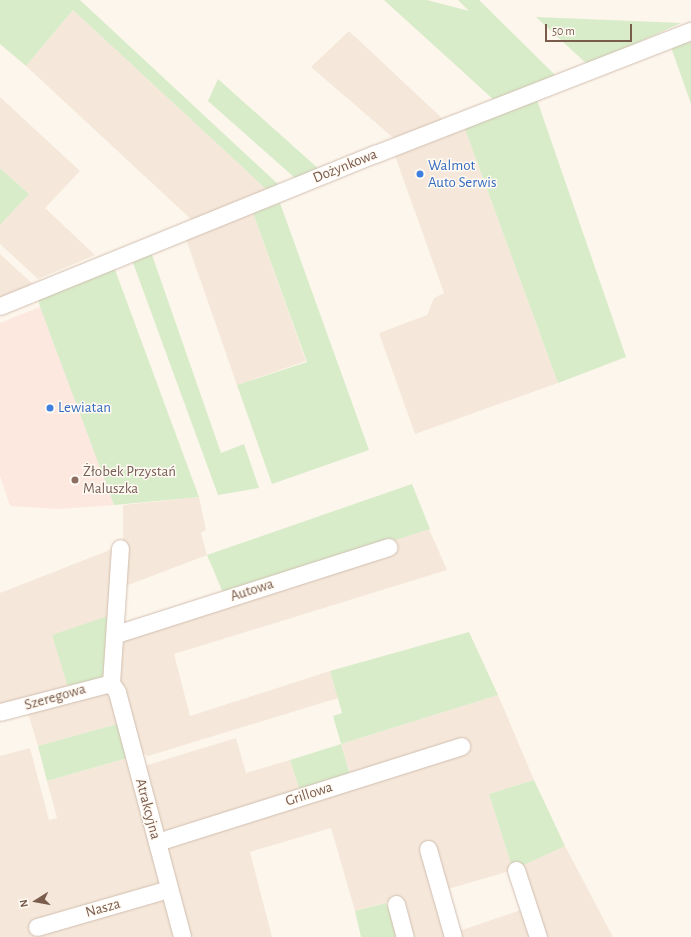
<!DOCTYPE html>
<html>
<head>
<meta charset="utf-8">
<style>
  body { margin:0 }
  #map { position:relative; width:691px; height:937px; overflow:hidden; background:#fdf6ec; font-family:"Alegreya Sans",sans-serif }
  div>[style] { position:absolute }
  .residential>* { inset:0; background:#f5e8da }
  .commercial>* { inset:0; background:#fde8e0 }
  .green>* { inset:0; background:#d8ecc9 }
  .roads { filter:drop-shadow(0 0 1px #d1beb0) drop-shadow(0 0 1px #d1beb0) }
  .minor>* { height:17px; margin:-8.5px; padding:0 8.5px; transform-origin:8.5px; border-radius:8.5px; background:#fff }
  .dots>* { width:11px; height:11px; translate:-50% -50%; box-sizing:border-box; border:2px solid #fffaf3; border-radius:50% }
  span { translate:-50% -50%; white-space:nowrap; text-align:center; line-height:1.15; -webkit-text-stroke:3px #fffaf3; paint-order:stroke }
  .shop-label { font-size:15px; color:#366cbe }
  .left { translate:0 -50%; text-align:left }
  .street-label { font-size:15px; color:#7a5c4d }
  .education-label { font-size:15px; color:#785e54 }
  .north { position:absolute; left:16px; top:881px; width:40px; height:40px; -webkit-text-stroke:3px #fffaf3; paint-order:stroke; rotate:259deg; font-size:11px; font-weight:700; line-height:16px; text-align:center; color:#7a5c4d }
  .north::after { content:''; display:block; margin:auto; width:14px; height:18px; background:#7a5c4d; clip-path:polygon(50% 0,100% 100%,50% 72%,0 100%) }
  .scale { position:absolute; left:545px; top:24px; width:87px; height:18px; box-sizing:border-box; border:2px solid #7a5c4d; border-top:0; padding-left:5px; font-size:12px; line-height:14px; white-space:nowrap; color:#7a5c4d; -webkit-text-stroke:3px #fffaf3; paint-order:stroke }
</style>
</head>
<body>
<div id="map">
  <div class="residential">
    <div style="clip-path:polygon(73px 10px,268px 191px,194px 222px,26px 66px)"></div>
    <div style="clip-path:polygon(349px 31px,444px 120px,397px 141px,311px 67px)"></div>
    <div style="clip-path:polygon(0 97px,80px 171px,45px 208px,95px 255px,38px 279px,0 244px,0 225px,29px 194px,0 168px)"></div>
    <div style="clip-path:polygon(465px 129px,558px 383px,415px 434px,379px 333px,427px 315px,434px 298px,444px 293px,395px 156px)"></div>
    <div style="clip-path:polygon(253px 213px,306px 361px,237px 385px,186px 239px)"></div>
    <div style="clip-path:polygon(0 254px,36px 287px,0 300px)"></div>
    <div style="clip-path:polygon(199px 497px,206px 530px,201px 533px,207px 555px,123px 587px,123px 505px)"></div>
    <div style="clip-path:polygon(429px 529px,447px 570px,174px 654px,190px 716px,330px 671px,338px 698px,148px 756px,137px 750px,117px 668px,119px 628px)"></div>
    <div style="clip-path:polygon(115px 548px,111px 615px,68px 687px,0 708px,0 593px)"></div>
    <div style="clip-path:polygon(108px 688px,121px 723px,38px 746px,27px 710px)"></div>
    <div style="clip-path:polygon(498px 695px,534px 780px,489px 794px,513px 870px,445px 890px,449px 937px,409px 937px,399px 899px,355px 911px,331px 828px,250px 852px,272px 937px,185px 937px,161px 845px,353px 784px,341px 744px)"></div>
    <div style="clip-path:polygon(236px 738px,246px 773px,290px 760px,301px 794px,171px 835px,159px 831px,141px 767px)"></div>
    <div style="clip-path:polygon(30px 748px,49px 820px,57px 818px,47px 781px,131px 757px,178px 937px,0 937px,0 756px)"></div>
    <div style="clip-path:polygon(565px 846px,613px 937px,541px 937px,518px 867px)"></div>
    <div style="clip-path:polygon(527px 908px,536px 937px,458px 937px,456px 932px)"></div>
  </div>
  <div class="commercial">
    <div style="clip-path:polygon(40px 307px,62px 365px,114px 505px,59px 509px,10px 506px,0 476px,0 323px)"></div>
  </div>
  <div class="green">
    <div style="clip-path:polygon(0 0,80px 0,280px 186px,268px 191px,73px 10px,26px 66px,0 44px)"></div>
    <div style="clip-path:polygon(384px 0,427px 0,469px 11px,458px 0,479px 0,555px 75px,494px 100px)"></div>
    <div style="clip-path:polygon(536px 17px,681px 23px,588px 65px)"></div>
    <div style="clip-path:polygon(691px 39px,691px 104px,671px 47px)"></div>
    <div style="clip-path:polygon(218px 79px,320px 170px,295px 178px,208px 101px)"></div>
    <div style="clip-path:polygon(537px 100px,626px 357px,558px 383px,465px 129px)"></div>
    <div style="clip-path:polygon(0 168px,29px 194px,0 225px)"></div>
    <div style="clip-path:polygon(280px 203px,369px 450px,272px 484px,237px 385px,307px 362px,253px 213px)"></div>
    <div style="clip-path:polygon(151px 252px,221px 453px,244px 444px,259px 488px,218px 495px,132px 260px)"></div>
    <div style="clip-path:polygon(114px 267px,199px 497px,114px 505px,40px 307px,38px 298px)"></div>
    <div style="clip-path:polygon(412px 484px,430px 529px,224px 595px,207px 555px)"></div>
    <div style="clip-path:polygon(111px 615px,107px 678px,68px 687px,52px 635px)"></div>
    <div style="clip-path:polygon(469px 632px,498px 695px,341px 744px,351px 778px,301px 794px,290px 760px,341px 744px,333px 716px,342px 713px,330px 671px)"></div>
    <div style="clip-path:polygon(121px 723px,131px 757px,47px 781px,38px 746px)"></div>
    <div style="clip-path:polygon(534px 780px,565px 846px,513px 870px,489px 794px)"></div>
    <div style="clip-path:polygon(386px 903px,400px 937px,361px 937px,355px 911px)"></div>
  </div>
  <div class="roads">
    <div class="minor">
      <div style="left:0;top:306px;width:405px;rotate:-22.1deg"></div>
      <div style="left:375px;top:154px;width:339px;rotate:-21.3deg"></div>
      <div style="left:116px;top:634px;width:286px;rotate:-17.7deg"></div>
      <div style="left:111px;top:683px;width:11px;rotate:56deg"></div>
      <div style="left:117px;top:692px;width:253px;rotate:75.1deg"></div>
      <div style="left:111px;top:683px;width:135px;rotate:-86.2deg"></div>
      <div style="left:0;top:712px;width:115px;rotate:-14.6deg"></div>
      <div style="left:157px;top:842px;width:319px;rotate:-17.5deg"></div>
      <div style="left:428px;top:849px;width:91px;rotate:74.1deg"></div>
      <div style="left:516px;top:870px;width:71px;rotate:71.8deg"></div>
      <div style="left:396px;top:904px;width:34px;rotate:75deg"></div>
      <div style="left:37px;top:927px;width:137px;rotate:-16.1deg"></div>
    </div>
  </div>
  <div class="dots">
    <div style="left:420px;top:174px;background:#3f7fe0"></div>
    <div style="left:50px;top:408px;background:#3f7fe0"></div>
    <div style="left:75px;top:480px;background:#8d6e63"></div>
  </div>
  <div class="shop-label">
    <span class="left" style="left:428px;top:174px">Walmot<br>Auto Serwis</span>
    <span class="left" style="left:58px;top:408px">Lewiatan</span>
  </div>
  <div class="street-label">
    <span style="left:345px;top:166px;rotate:-22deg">Dożynkowa</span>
    <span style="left:252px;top:590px;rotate:-18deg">Autowa</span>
    <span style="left:55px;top:697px;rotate:-16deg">Szeregowa</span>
    <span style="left:309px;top:794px;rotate:-18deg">Grillowa</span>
    <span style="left:148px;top:809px;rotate:75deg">Atrakcyjna</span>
    <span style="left:103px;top:908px;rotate:-16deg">Nasza</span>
  </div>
  <div class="education-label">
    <span class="left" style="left:83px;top:480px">Żłobek Przystań<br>Maluszka</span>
  </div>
  <div class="north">N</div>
  <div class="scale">50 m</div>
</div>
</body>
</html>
